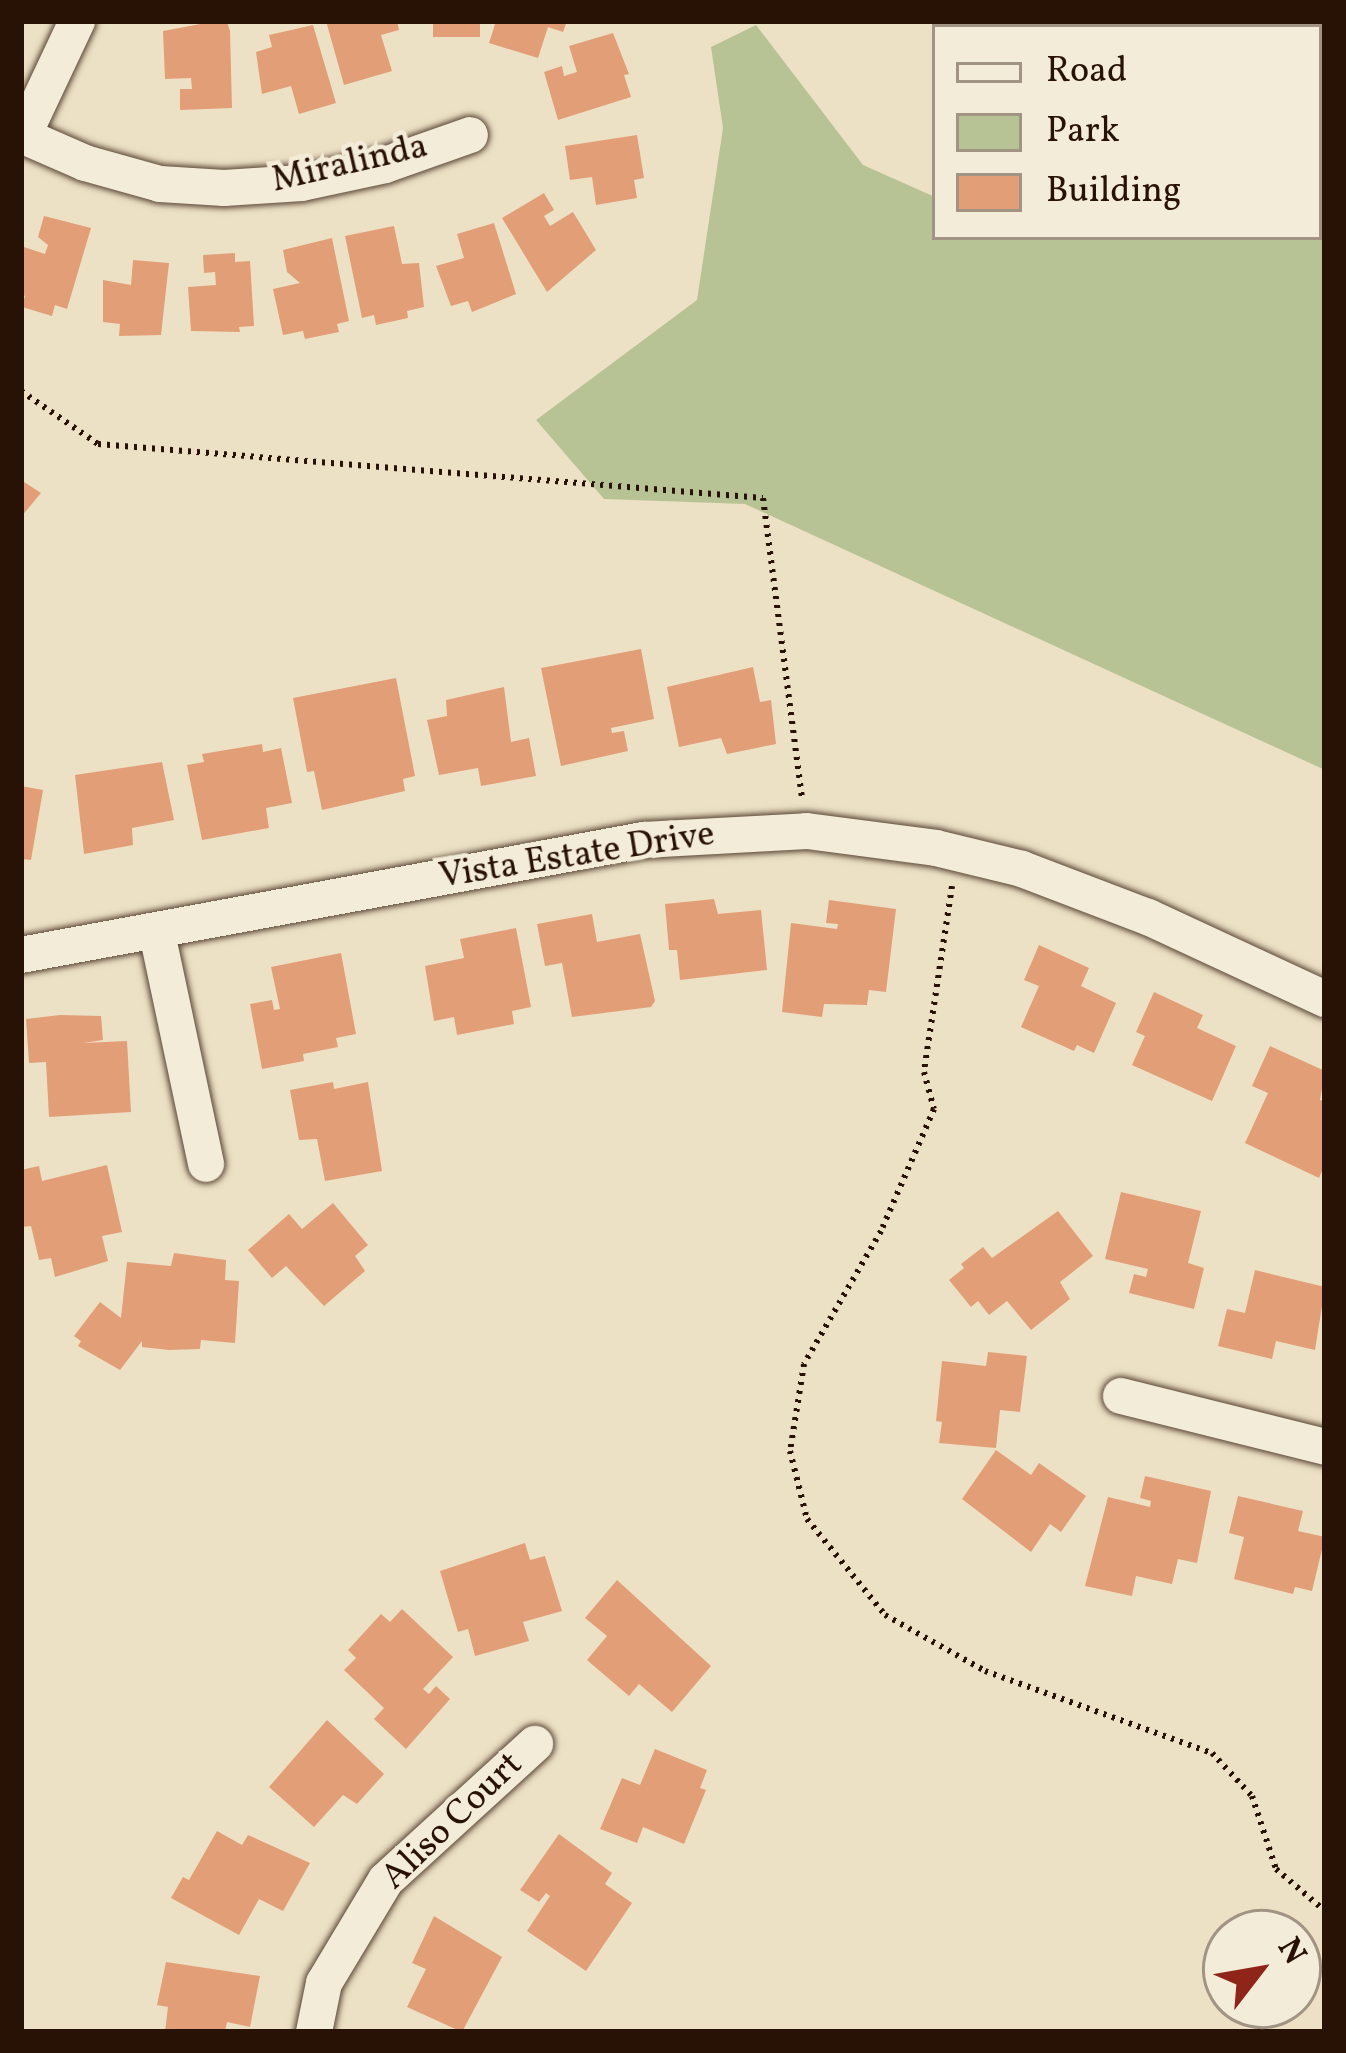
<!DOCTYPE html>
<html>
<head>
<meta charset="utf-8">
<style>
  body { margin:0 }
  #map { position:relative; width:1346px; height:2053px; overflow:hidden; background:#ede1c5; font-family:Vollkorn,serif }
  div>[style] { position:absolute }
  .green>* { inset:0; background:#b8c395 }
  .building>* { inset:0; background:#e29e77 }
  .path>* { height:6px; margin-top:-3px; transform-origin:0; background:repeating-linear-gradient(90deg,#281105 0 3px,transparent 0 9px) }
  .roads { filter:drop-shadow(0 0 3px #594535) drop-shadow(0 0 3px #594535) }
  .street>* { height:36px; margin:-18px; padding:0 18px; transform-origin:18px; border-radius:18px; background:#f3ecd9 }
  span { translate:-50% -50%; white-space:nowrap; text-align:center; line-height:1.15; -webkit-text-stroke:9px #f3ecd9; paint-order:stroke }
  .street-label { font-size:36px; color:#281105 }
  .frame { position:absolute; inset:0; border:24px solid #281105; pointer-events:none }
  .legend { position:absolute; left:932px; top:24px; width:390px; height:216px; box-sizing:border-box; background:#f3ecd9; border:3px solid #a29484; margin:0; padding:15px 21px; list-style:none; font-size:36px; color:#281105 }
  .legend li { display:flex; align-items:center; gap:24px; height:60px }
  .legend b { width:60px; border:3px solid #a29484 }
  .north { position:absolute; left:1202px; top:1909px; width:120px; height:120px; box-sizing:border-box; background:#f3ecd9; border:3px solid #a29484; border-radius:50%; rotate:59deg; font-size:33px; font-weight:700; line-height:48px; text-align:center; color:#281105 }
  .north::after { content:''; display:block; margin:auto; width:42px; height:54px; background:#8f2418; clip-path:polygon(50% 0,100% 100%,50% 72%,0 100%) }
</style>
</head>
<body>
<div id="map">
  <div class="green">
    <div style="clip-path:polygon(756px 25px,863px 165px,935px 197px,935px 237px,1319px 237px,1319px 200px,1325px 199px,1325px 770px,745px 504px,604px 499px,536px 420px,697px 300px,723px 128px,711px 47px)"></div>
  </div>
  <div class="building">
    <div style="clip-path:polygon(326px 21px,397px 21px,399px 30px,381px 35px,392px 71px,344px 85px)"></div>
    <div style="clip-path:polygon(433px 21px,480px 21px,480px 37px,433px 37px)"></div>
    <div style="clip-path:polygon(496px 21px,567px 21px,563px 32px,548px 27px,538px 58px,489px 43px)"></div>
    <div style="clip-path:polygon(942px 21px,1021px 21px,1018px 27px,940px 27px)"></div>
    <div style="clip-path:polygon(1067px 21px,1146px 21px,1143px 27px,1064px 27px)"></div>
    <div style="clip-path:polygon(1207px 21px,1279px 21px,1280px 27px,1208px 27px)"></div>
    <div style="clip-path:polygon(211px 22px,227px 22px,230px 31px,232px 108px,180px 110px,180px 89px,192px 89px,191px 78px,165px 79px,163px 31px)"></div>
    <div style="clip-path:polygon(313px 25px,336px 103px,299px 114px,291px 86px,262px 94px,256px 52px,272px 47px,269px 35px)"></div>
    <div style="clip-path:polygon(613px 33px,629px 74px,624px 75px,631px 97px,558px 120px,544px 72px,562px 66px,564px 76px,577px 72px,569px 46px)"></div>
    <div style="clip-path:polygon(637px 135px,644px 178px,634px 180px,637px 198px,596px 205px,592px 177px,570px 180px,565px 146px)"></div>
    <div style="clip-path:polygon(544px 193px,554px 210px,544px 216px,550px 226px,573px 212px,596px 250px,547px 292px,502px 218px)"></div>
    <div style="clip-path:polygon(44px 216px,91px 228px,67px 309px,55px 305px,52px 316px,22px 307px,25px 296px,21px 294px,21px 246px,45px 254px,48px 245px,38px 237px)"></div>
    <div style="clip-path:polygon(494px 223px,516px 294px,472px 312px,468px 301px,451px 306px,436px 266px,464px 258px,457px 234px)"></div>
    <div style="clip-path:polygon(394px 226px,402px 264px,419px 263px,424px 307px,407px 311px,408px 318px,376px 325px,374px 315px,362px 318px,345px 236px)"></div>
    <div style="clip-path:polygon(332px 238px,349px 321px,337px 324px,339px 332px,305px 339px,303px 331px,283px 335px,273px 289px,300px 283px,287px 272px,283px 250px)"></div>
    <div style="clip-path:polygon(235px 253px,235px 262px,250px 261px,254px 326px,239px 327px,240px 332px,191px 331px,188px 287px,216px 285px,215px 272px,204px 273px,203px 255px)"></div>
    <div style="clip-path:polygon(133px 260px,169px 263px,161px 335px,119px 336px,120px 324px,103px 322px,103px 280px,131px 285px)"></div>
    <div style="clip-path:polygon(21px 480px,41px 493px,21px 517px)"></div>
    <div style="clip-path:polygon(641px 649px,654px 719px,611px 728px,612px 733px,624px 731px,628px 751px,561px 766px,541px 668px)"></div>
    <div style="clip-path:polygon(753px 667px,760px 702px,771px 700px,776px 744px,727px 754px,721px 738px,679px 747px,667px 687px)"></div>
    <div style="clip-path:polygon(396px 678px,415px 776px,403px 779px,405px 791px,322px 810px,314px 771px,307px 772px,293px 698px)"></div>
    <div style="clip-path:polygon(504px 687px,511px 742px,529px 738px,536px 776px,481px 786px,478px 768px,439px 775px,427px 720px,447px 716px,446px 700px)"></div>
    <div style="clip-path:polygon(262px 744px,263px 752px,281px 748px,292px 803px,266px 808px,269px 828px,202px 840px,187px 765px,204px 762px,202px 754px)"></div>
    <div style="clip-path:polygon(162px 762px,174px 820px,132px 828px,133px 845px,84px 854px,75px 775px)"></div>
    <div style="clip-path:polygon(21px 786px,43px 790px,31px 860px,21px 859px)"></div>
    <div style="clip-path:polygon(714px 899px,718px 914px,761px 910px,767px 970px,680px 980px,677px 950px,669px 950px,665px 904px)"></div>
    <div style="clip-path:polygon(829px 900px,896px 909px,886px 992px,869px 990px,867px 1005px,824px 1004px,822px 1017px,782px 1012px,791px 923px,837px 929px,838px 924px,826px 923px)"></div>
    <div style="clip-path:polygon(592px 914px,597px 942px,640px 934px,655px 1001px,651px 1007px,572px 1017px,562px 963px,545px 966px,537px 924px)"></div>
    <div style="clip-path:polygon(516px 928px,531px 1007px,512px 1011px,514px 1024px,457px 1035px,454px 1017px,434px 1021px,425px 966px,464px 958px,460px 939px)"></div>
    <div style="clip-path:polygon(1039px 945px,1089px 968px,1081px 986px,1116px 1003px,1094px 1053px,1077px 1045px,1074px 1051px,1021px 1027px,1039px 986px,1024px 980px)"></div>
    <div style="clip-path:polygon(341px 953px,356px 1034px,336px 1038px,338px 1047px,303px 1054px,304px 1061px,262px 1069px,250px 1004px,272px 1000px,274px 1010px,280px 1009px,271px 967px)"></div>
    <div style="clip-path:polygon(1154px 992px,1203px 1015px,1197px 1028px,1236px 1046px,1212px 1101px,1132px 1065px,1145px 1036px,1136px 1032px)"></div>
    <div style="clip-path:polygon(60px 1015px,101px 1016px,103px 1040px,83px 1043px,127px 1041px,131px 1112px,49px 1117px,46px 1062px,29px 1063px,26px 1019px)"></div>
    <div style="clip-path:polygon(1270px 1046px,1325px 1071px,1320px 1100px,1325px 1102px,1325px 1164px,1319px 1178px,1245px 1143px,1268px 1093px,1252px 1086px)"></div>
    <div style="clip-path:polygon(333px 1082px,334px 1089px,368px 1082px,382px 1171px,325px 1181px,317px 1139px,299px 1140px,290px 1090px)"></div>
    <div style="clip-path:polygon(107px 1165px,122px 1232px,102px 1236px,108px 1261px,55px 1277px,51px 1258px,39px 1260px,31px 1226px,22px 1227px,21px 1170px,39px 1166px,42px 1181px)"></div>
    <div style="clip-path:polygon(1121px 1192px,1201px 1211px,1188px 1263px,1204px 1268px,1194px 1309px,1129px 1293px,1134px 1274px,1146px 1277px,1148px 1269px,1105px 1259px)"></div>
    <div style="clip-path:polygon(333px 1203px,368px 1245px,355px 1256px,365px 1271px,324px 1306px,286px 1266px,272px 1278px,248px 1250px,289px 1214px,302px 1229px)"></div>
    <div style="clip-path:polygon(1058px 1211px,1093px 1256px,1060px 1282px,1070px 1299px,1031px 1330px,1007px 1301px,989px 1315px,978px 1301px,971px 1307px,949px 1280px,964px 1268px,961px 1264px,983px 1247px,992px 1258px)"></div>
    <div style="clip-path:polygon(174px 1253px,226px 1260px,225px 1280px,239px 1281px,235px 1343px,201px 1340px,200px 1349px,169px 1350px,142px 1347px,142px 1341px,120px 1370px,78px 1346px,81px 1341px,74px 1336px,100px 1302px,121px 1318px,127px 1262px,171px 1266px)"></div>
    <div style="clip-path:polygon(1255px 1270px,1325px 1287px,1315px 1350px,1276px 1341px,1272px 1359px,1218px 1346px,1227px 1309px,1245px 1313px)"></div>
    <div style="clip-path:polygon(988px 1352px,1027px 1356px,1020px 1412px,1000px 1410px,996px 1448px,939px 1443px,942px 1422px,936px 1421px,942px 1361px,986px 1366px)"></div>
    <div style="clip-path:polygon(996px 1450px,1031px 1475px,1039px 1463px,1086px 1496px,1061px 1532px,1050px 1524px,1031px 1552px,962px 1499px)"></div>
    <div style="clip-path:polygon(1145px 1476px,1211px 1491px,1197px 1563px,1178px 1559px,1172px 1584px,1136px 1576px,1132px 1596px,1085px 1586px,1108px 1497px,1150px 1507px,1151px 1501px,1140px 1498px)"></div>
    <div style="clip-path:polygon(1238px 1496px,1303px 1511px,1298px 1531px,1325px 1537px,1312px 1591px,1295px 1587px,1293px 1594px,1234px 1579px,1244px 1537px,1229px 1533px)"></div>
    <div style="clip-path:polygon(525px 1543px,530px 1560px,545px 1556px,562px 1611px,523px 1622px,529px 1641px,475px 1656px,468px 1629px,458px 1632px,440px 1571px)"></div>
    <div style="clip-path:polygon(617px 1580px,711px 1666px,672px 1712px,639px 1684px,629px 1696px,587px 1660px,607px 1636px,585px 1618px)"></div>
    <div style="clip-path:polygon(402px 1609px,453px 1657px,423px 1689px,429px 1694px,436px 1686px,450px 1699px,406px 1749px,374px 1719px,384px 1708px,344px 1670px,356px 1658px,348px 1650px,381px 1614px,390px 1622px)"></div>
    <div style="clip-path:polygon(327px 1720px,384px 1774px,357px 1804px,343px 1795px,314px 1827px,269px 1787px)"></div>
    <div style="clip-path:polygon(655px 1749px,707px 1770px,700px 1788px,706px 1790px,684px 1844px,643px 1827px,637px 1843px,600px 1829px,622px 1778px,640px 1785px)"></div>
    <div style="clip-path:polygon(217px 1831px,242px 1845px,248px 1835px,310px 1863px,283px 1911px,259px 1899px,239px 1935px,171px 1898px,183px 1877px,189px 1880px)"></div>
    <div style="clip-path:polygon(559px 1834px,612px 1873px,605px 1884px,632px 1903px,586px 1971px,527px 1931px,550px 1896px,546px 1893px,539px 1902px,520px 1890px)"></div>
    <div style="clip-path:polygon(434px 1916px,502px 1957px,462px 2032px,407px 2007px,426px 1969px,412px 1963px)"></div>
    <div style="clip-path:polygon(166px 1962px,260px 1976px,250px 2027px,227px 2022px,225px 2032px,165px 2032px,168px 2007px,157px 2005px)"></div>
  </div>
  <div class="path">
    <div style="left:21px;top:391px;width:93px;rotate:34.5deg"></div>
    <div style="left:98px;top:444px;width:667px;rotate:4.64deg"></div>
    <div style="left:763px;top:498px;width:303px;rotate:82.6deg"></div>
    <div style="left:952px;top:886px;width:188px;rotate:98.6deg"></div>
    <div style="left:924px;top:1072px;width:38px;rotate:75deg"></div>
    <div style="left:934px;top:1109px;width:133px;rotate:113.5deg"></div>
    <div style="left:881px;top:1231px;width:154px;rotate:120.1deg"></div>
    <div style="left:804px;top:1364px;width:88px;rotate:99.1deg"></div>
    <div style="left:790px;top:1451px;width:70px;rotate:76deg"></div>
    <div style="left:807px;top:1519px;width:124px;rotate:50.9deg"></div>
    <div style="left:885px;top:1615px;width:115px;rotate:29.2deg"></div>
    <div style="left:985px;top:1671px;width:241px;rotate:19.9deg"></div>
    <div style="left:1212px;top:1753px;width:59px;rotate:47.1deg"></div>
    <div style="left:1252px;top:1796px;width:77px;rotate:71.8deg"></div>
    <div style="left:1276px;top:1869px;width:65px;rotate:40.6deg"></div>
  </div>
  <div class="roads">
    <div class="street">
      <div style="left:1305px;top:21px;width:6px;rotate:90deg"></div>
      <div style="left:1041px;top:27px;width:6px;rotate:-72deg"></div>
      <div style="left:21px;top:135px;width:70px;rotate:23.6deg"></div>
      <div style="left:85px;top:163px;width:78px;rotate:15.6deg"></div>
      <div style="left:160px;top:184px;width:64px;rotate:3.6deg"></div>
      <div style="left:224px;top:188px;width:78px;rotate:-3.7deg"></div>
      <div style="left:302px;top:183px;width:85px;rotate:-12.2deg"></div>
      <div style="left:385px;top:165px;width:90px;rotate:-19.4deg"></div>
      <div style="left:23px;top:136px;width:127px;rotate:-64.8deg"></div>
      <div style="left:157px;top:933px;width:236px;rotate:78deg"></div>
      <div style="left:21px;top:955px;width:633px;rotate:-10.47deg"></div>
      <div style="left:643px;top:840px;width:164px;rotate:-3.1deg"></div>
      <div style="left:807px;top:831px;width:130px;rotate:7.5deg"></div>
      <div style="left:936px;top:848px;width:89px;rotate:13.7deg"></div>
      <div style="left:1022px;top:869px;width:135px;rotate:20.9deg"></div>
      <div style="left:1148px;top:917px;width:195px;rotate:24.9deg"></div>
      <div style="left:1121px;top:1396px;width:210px;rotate:14deg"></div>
      <div style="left:314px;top:2032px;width:50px;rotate:-78.5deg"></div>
      <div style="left:324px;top:1983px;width:120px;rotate:-59deg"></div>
      <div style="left:386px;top:1880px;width:202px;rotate:-42.4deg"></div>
    </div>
  </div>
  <div class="street-label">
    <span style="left:350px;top:165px;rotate:-13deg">Miralinda</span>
    <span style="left:577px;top:857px;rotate:-9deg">Vista Estate Drive</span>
    <span style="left:453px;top:1822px;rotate:-44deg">Aliso Court</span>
  </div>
  <div class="frame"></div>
  <ul class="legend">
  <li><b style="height:15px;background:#f3ecd9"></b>Road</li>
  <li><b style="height:33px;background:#b8c395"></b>Park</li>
  <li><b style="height:33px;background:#e29e77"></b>Building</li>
  </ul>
  <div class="north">N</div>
</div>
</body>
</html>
